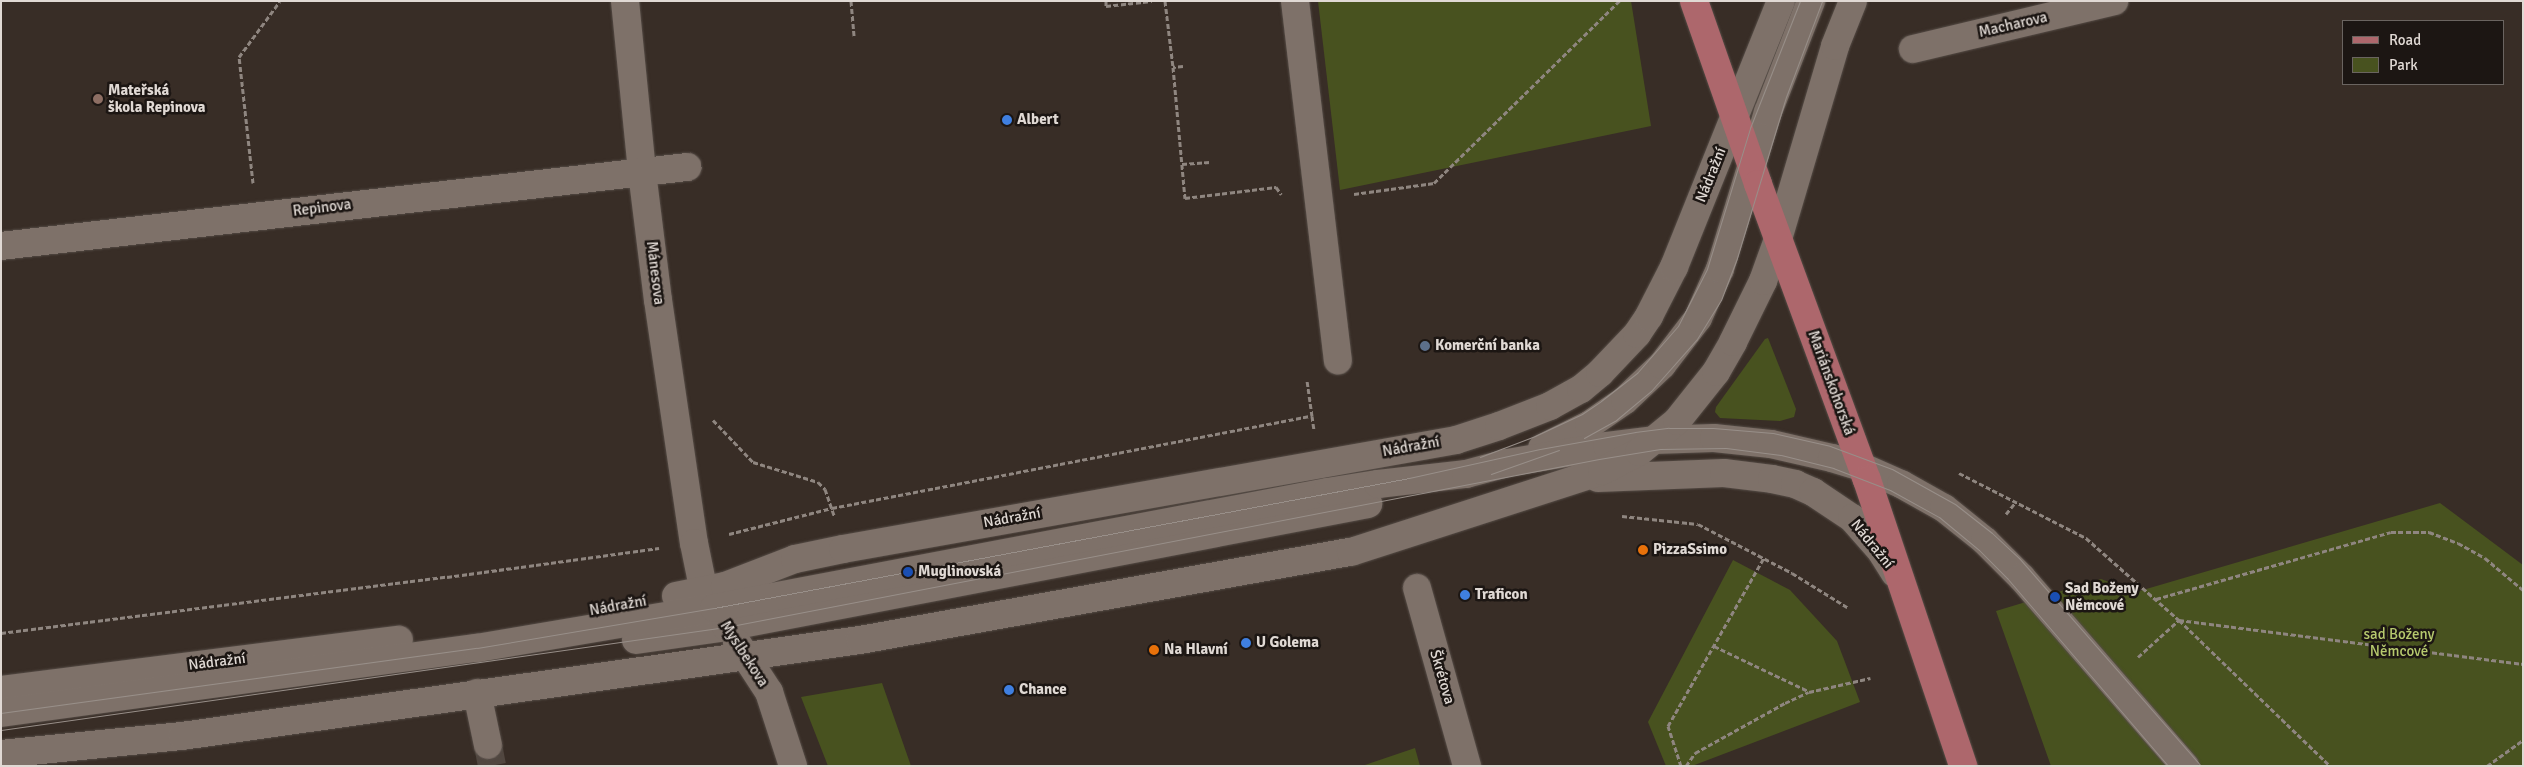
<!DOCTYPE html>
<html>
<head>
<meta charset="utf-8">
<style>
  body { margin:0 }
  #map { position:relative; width:2524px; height:767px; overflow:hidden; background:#382d26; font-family:Signika,sans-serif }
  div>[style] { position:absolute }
  .green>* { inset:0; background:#48521f }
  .minor-tunnel>* { height:28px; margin-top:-14px; transform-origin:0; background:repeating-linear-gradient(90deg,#514740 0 28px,transparent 0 42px) }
  .path>* { height:3px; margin-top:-1.5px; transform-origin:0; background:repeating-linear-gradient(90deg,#8f8680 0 5px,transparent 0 7.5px) }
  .roads { filter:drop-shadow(0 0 1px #554c46) drop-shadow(0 0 1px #554c46) }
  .minor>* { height:28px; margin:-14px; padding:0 14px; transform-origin:14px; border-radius:14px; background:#7e7169 }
  .major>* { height:28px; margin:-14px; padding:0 14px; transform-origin:14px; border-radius:14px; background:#ad676c }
  .tram>* { height:1px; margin:-0.5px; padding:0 0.5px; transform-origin:0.5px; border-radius:0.5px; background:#988f89 }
  .dots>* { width:14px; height:14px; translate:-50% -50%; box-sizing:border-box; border:2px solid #1c1613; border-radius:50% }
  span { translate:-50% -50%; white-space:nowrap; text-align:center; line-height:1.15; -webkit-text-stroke:5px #1c1613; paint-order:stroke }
  .street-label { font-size:15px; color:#e0d9d4 }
  .poi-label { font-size:15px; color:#e0d9d4; font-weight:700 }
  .left { translate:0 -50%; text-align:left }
  .park-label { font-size:15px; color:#b7ca6e }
  .frame { position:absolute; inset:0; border:2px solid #e0d9d4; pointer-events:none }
  .legend { position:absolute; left:2342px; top:20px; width:162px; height:65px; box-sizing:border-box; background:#1c1613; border:1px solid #6a6460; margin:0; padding:6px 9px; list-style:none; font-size:15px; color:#e0d9d4 }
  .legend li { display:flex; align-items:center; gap:10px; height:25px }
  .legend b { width:25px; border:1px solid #6a6460 }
</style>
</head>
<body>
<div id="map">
  <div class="green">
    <div style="clip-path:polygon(1318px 1px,1631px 1px,1651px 126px,1340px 190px)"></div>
    <div style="clip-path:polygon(1768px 338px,1796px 409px,1794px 417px,1780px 421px,1720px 418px,1715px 412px,1716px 407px,1765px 339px)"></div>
    <div style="clip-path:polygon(2440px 503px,2523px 565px,2523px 766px,2051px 766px,1996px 611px,2101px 579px,2136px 592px)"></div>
    <div style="clip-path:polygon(1733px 560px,1790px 590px,1837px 641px,1860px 702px,1692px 766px,1666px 766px,1648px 722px)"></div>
    <div style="clip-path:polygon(882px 683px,911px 766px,828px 766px,801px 697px)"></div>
    <div style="clip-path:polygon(1415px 748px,1420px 766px,1362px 766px)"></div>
  </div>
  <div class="minor-tunnel">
    <div style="left:488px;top:745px;width:21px;rotate:79deg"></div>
  </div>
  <div class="path">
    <div style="left:851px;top:1px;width:35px;rotate:85deg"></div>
    <div style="left:1106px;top:1px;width:5px;rotate:90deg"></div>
    <div style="left:1106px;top:6px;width:46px;rotate:-6.2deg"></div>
    <div style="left:1165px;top:1px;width:66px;rotate:83.1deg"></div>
    <div style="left:1183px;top:66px;width:10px;rotate:174deg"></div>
    <div style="left:1173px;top:67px;width:132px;rotate:84.8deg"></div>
    <div style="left:1185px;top:198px;width:92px;rotate:-6.9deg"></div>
    <div style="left:1276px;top:187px;width:9px;rotate:54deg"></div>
    <div style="left:1182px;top:164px;width:28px;rotate:-4deg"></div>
    <div style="left:253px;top:183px;width:127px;rotate:-96.3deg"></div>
    <div style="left:239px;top:57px;width:69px;rotate:-53.8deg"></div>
    <div style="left:1354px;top:194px;width:81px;rotate:-7.8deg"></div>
    <div style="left:1434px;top:183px;width:260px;rotate:-44.5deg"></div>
    <div style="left:1312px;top:416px;width:14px;rotate:82deg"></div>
    <div style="left:713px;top:420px;width:58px;rotate:46.4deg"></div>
    <div style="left:753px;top:462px;width:68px;rotate:17.1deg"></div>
    <div style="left:818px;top:482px;width:10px;rotate:45deg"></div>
    <div style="left:825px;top:489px;width:28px;rotate:71deg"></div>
    <div style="left:1959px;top:473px;width:143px;rotate:27.1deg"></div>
    <div style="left:2086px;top:538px;width:124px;rotate:41.4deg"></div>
    <div style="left:2179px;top:620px;width:210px;rotate:44deg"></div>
    <div style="left:2006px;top:514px;width:14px;rotate:-51deg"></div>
    <div style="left:1622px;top:516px;width:76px;rotate:6deg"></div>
    <div style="left:1698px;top:524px;width:106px;rotate:27.5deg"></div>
    <div style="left:1792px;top:573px;width:65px;rotate:31.7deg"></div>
    <div style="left:729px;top:534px;width:106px;rotate:-14.2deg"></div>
    <div style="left:832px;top:508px;width:489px;rotate:-10.9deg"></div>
    <div style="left:1312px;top:416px;width:36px;rotate:-98deg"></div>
    <div style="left:2156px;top:599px;width:244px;rotate:-15.9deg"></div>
    <div style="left:2391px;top:532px;width:38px"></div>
    <div style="left:2429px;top:532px;width:31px;rotate:21deg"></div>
    <div style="left:2458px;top:543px;width:31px;rotate:29deg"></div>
    <div style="left:2485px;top:558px;width:50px;rotate:40.1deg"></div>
    <div style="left:1px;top:633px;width:450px;rotate:-7.2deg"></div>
    <div style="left:447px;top:577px;width:214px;rotate:-7.8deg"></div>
    <div style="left:1714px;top:646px;width:104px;rotate:25.6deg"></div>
    <div style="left:2138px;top:657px;width:55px;rotate:-42.1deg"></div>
    <div style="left:2179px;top:620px;width:347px;rotate:7.3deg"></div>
    <div style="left:1681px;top:766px;width:42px;rotate:-108deg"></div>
    <div style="left:1668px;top:726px;width:193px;rotate:-60.3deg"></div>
    <div style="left:1686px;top:766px;width:16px;rotate:-55deg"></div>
    <div style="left:1695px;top:753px;width:103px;rotate:-29.1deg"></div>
    <div style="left:1785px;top:703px;width:26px;rotate:-25deg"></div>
    <div style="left:1809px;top:692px;width:63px;rotate:-12.9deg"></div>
    <div style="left:2487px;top:766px;width:44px;rotate:-35.8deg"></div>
  </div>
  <div class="roads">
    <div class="minor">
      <div style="left:625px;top:1px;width:172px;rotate:84.3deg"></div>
      <div style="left:642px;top:172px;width:129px;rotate:82.9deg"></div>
      <div style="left:658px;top:300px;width:246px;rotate:81.6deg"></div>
      <div style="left:694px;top:543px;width:50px;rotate:78.5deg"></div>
      <div style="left:704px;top:592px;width:18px;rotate:56deg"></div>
      <div style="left:1295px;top:1px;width:362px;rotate:83.2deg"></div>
      <div style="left:1913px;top:49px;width:207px;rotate:-13.4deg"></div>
      <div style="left:1px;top:246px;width:691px;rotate:-6.57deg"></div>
      <div style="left:1542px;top:448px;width:52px;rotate:-26.1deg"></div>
      <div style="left:1589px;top:425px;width:44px;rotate:-34.8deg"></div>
      <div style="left:1625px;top:400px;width:51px;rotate:-43.4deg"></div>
      <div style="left:1662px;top:365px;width:59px;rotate:-52.5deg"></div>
      <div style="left:1698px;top:318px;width:54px;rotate:-65.8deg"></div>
      <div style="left:1720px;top:269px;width:164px;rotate:-73deg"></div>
      <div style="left:1768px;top:112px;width:119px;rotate:-68.8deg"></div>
      <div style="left:1598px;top:478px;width:126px;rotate:-2.3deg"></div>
      <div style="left:1724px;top:473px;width:48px;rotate:7.1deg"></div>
      <div style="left:1772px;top:479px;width:24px;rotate:12deg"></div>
      <div style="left:1795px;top:484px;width:20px;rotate:24deg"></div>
      <div style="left:1813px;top:492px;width:47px;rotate:33.7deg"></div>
      <div style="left:1852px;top:518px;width:44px;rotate:48.7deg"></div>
      <div style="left:1881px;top:551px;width:26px;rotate:58deg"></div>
      <div style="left:1417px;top:588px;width:185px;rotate:74.3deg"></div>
      <div style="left:676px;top:596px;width:50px;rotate:-11.5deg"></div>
      <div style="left:725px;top:586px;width:75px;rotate:-21.1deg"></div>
      <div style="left:795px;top:559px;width:49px;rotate:-11.8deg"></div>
      <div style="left:843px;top:549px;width:623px;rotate:-10.08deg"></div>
      <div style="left:1456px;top:440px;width:45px;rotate:-18deg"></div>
      <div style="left:1499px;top:426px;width:55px;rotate:-21.4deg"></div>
      <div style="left:1550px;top:406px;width:35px;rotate:-29deg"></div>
      <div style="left:1581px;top:389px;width:25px;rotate:-40deg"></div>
      <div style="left:1600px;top:373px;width:54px;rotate:-46.5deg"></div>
      <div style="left:1637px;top:334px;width:22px;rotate:-56deg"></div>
      <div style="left:1649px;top:316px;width:55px;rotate:-63deg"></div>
      <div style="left:1674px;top:267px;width:287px;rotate:-68.1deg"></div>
      <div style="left:636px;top:640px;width:91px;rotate:-8.2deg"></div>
      <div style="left:726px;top:627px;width:654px;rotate:-10.85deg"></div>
      <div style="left:737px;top:643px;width:59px;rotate:56.9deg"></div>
      <div style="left:769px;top:692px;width:78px;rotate:72deg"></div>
      <div style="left:1px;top:690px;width:401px;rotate:-7.2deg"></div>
      <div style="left:477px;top:693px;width:53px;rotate:78.1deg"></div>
      <div style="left:1px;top:713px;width:480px;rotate:-7.8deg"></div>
      <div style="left:477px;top:648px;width:240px;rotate:-9.6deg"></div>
      <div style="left:714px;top:608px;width:624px;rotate:-10.72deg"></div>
      <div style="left:1327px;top:492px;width:52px;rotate:-8.9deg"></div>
      <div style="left:1378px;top:484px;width:89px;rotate:-6.5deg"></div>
      <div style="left:1466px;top:474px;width:42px;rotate:-15deg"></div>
      <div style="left:1507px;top:463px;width:101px;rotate:-9.6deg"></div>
      <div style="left:1607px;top:446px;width:47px;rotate:-7.3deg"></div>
      <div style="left:1654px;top:440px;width:60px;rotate:-1.9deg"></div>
      <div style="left:1714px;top:438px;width:57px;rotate:6deg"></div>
      <div style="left:1771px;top:444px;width:63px;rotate:12.9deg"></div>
      <div style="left:1832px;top:458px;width:31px;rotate:17deg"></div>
      <div style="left:1862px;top:467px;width:43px;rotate:23.6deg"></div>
      <div style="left:1901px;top:484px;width:49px;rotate:29.2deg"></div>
      <div style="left:1944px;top:508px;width:53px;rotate:38.8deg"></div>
      <div style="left:1985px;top:541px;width:52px;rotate:45deg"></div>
      <div style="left:2022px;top:578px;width:249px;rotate:49.1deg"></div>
      <div style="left:1px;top:754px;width:182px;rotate:-5.7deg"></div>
      <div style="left:182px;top:736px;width:685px;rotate:-8.06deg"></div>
      <div style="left:860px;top:640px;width:499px;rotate:-10.2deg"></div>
      <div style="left:1351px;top:552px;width:264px;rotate:-17.9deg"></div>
      <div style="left:1602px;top:471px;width:42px;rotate:-27.2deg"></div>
      <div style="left:1639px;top:452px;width:49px;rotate:-39.2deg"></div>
      <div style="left:1677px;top:421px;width:63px;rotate:-51.5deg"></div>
      <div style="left:1716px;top:372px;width:34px;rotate:-60deg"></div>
      <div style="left:1733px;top:342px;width:68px;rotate:-63.8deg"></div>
      <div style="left:1763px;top:281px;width:45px;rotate:-70.3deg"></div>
      <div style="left:1778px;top:239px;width:201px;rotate:-73.5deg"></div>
      <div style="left:1835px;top:46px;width:48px;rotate:-68.2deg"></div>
    </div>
    <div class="major">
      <div style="left:1694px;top:1px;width:194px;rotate:70.7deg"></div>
      <div style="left:1758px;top:184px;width:315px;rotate:69.8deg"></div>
      <div style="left:1867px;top:480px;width:302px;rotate:71.4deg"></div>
    </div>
  </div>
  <div class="tram">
    <div style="left:1584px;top:438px;width:35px;rotate:-29deg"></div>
    <div style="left:1615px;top:421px;width:47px;rotate:-39.8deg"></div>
    <div style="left:1651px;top:391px;width:69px;rotate:-48.5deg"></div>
    <div style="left:1697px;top:339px;width:46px;rotate:-58.4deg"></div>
    <div style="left:1721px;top:300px;width:45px;rotate:-69.1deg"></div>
    <div style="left:1737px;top:258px;width:168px;rotate:-73.1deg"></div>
    <div style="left:1786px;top:97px;width:103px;rotate:-69.4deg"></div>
    <div style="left:1480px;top:457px;width:59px;rotate:-20.9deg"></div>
    <div style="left:1535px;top:436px;width:52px;rotate:-25.1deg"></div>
    <div style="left:1582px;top:414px;width:23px;rotate:-34deg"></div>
    <div style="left:1601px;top:401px;width:46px;rotate:-37.9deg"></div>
    <div style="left:1637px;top:373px;width:62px;rotate:-48.9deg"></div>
    <div style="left:1678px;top:326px;width:64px;rotate:-63deg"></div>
    <div style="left:1707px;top:269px;width:147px;rotate:-73deg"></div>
    <div style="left:1750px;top:128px;width:136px;rotate:-68.5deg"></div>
    <div style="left:1491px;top:474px;width:72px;rotate:-19.4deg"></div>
    <div style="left:1px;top:713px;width:480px;rotate:-7.8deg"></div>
    <div style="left:477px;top:648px;width:240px;rotate:-9.6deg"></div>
    <div style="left:714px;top:608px;width:707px;rotate:-10.59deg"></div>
    <div style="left:1409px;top:478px;width:134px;rotate:-12.5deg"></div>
    <div style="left:1540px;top:449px;width:97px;rotate:-10.1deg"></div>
    <div style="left:1635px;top:432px;width:34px;rotate:-7deg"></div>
    <div style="left:1669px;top:428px;width:44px"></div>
    <div style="left:1713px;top:428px;width:60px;rotate:4.8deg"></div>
    <div style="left:1773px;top:433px;width:58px;rotate:12.8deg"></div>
    <div style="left:1830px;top:446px;width:66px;rotate:20.4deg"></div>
    <div style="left:1892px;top:469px;width:72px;rotate:29.1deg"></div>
    <div style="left:1955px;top:504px;width:47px;rotate:38.1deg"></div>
    <div style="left:1992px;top:533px;width:37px;rotate:43deg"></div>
    <div style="left:2019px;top:558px;width:276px;rotate:48.8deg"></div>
    <div style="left:1px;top:730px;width:732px;rotate:-8.09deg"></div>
    <div style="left:726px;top:627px;width:889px;rotate:-10.89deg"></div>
    <div style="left:1599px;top:459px;width:62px;rotate:-9.3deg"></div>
    <div style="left:1660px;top:449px;width:66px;rotate:-0.9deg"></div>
    <div style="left:1726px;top:448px;width:55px;rotate:7.3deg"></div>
    <div style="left:1781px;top:455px;width:54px;rotate:14deg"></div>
    <div style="left:1833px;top:468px;width:61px;rotate:21.1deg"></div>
    <div style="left:1890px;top:490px;width:56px;rotate:28.9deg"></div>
    <div style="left:1939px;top:517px;width:52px;rotate:39.5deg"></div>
    <div style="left:1979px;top:550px;width:40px;rotate:45deg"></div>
    <div style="left:2007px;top:578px;width:248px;rotate:49.4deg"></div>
  </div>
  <div class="dots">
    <div style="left:98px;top:99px;background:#8d6e63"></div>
    <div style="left:1007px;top:120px;background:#3f7fe0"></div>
    <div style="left:1425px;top:346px;background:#5c6f8a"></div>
    <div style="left:1643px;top:550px;background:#e8710a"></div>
    <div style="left:908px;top:572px;background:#1a4fb4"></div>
    <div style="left:1465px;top:595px;background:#3f7fe0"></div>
    <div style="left:2055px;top:597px;background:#1a4fb4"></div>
    <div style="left:1246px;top:643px;background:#3f7fe0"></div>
    <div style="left:1154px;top:650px;background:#e8710a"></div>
    <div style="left:1009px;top:690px;background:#3f7fe0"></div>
  </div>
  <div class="street-label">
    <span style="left:2013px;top:25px;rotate:-13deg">Macharova</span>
    <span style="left:1711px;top:175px;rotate:-68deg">Nádražní</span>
    <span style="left:322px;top:208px;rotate:-7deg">Repinova</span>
    <span style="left:655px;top:273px;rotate:83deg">Mánesova</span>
    <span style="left:1831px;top:383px;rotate:70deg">Mariánskohorská</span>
    <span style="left:1411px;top:447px;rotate:-10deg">Nádražní</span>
    <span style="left:1012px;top:518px;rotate:-10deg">Nádražní</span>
    <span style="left:1872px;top:544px;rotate:51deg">Nádražní</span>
    <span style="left:618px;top:606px;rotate:-10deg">Nádražní</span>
    <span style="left:744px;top:654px;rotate:57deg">Myslbekova</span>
    <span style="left:217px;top:662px;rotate:-7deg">Nádražní</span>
    <span style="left:1442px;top:677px;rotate:74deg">Škrétova</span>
  </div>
  <div class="poi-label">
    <span class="left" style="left:108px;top:99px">Mateřská<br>škola Repinova</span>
    <span class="left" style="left:1017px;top:120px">Albert</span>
    <span class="left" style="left:1435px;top:346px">Komerční banka</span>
    <span class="left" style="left:1653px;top:550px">PizzaSsimo</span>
    <span class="left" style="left:918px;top:572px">Muglinovská</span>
    <span class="left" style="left:2065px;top:597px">Sad Boženy<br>Němcové</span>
    <span class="left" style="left:1475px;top:595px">Traficon</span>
    <span class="left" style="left:1256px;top:643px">U Golema</span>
    <span class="left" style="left:1164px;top:650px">Na Hlavní</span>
    <span class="left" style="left:1019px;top:690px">Chance</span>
  </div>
  <div class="park-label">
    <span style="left:2399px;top:643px">sad Boženy<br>Němcové</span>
  </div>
  <div class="frame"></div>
  <ul class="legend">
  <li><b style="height:6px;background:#ad676c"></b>Road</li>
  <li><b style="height:14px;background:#48521f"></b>Park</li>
  </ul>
</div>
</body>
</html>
